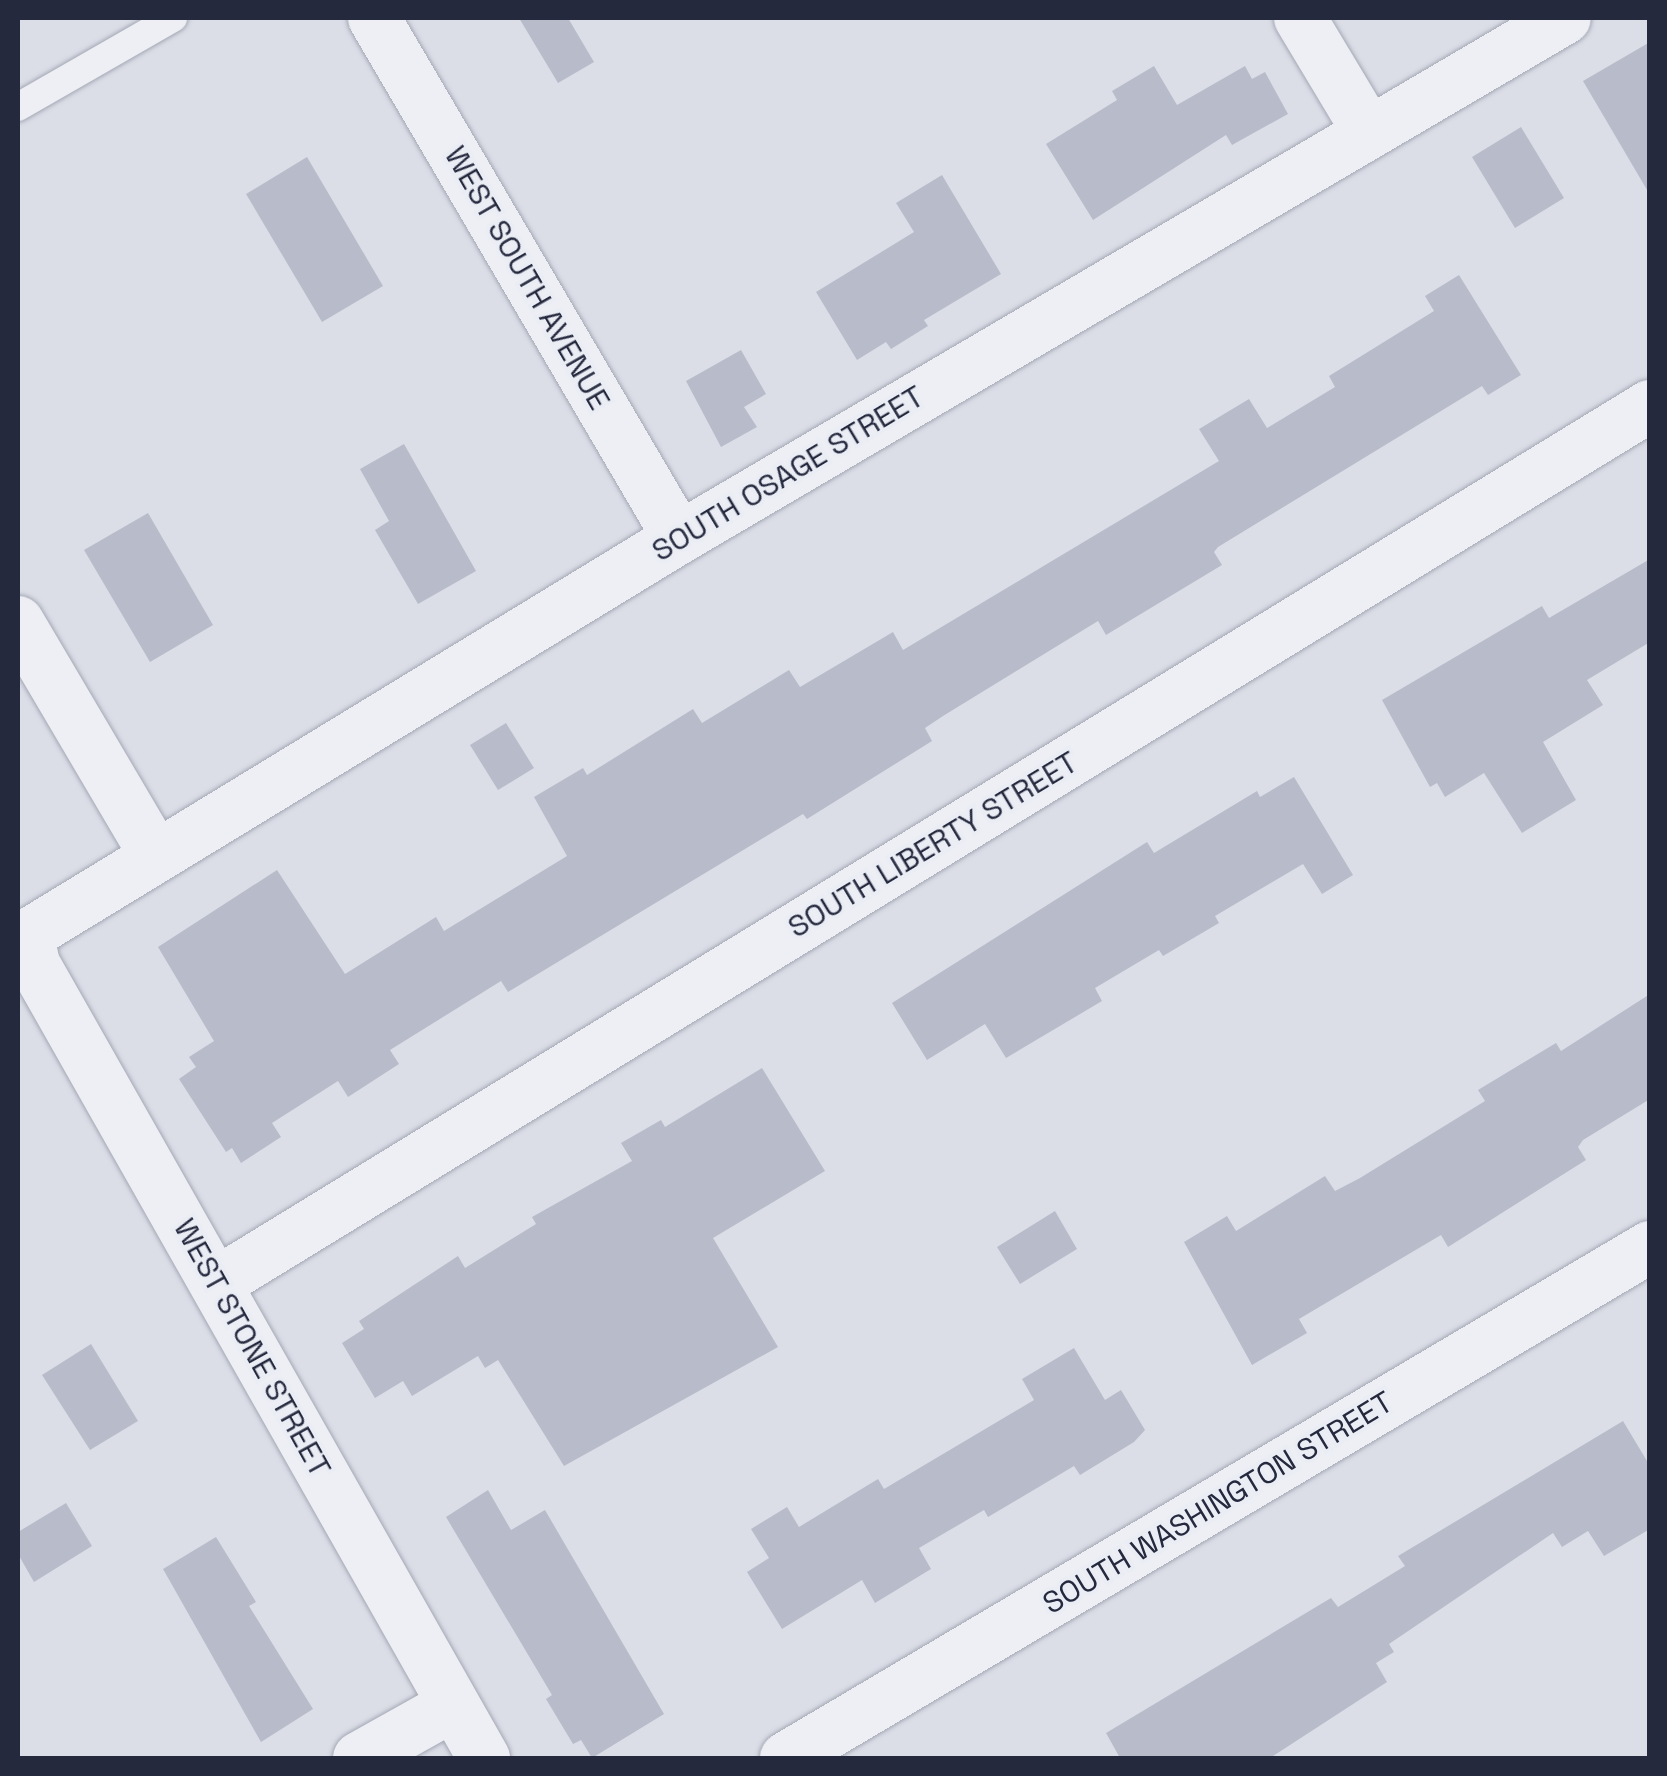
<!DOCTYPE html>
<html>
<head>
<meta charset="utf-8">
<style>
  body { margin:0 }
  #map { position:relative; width:1667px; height:1776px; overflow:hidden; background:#dbdee7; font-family:"Space Grotesk",sans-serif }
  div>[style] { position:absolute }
  .building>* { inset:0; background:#b8bcca }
  .roads { filter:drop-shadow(0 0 2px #a4a8b4) drop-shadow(0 0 2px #a4a8b4) }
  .lane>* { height:28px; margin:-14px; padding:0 14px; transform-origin:14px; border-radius:14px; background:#eeeff5 }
  .street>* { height:52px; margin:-26px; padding:0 26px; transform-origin:26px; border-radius:26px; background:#eeeff5 }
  span { translate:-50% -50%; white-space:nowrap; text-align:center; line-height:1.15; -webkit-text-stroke:8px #ebedf5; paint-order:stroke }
  .street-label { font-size:30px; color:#25293e }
  .frame { position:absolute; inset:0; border:20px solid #25293e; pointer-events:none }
</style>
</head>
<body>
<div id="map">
  <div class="building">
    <div style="clip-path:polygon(519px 18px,568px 18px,594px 62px,558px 83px)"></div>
    <div style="clip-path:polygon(1650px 42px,1650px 195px,1583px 81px)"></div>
    <div style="clip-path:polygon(1154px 66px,1177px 105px,1245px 66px,1252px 79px,1265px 72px,1288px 114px,1232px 145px,1226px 135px,1093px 220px,1046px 144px,1117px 100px,1112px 91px)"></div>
    <div style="clip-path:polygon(1521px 127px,1564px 198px,1515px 228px,1472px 157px)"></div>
    <div style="clip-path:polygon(307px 157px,383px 286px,322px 322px,246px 194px)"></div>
    <div style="clip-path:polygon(942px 175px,1001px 274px,924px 320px,928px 326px,891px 349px,886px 342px,857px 360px,816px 292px,914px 232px,896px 203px)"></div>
    <div style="clip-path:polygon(1459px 275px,1521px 375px,1488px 395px,1482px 386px,1218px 547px,1214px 552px,1222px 565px,1106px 635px,1098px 621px,943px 716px,925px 728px,932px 741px,807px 819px,803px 814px,508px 992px,501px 981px,390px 1050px,399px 1064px,348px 1097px,338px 1081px,272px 1123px,281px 1137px,241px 1163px,232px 1148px,226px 1152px,179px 1079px,196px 1067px,189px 1057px,214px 1041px,158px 947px,277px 870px,345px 974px,436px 917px,444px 931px,567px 856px,534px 797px,583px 768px,587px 775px,693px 709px,702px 723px,789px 670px,800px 687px,893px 632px,903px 650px,1219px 461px,1199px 429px,1249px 399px,1267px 428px,1335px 387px,1329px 376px,1434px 311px,1425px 296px)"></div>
    <div style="clip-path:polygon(741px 350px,766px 394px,744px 407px,757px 427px,721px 447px,686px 381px)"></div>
    <div style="clip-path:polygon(404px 444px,476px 571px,418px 604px,375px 530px,389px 521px,360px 469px)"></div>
    <div style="clip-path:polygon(148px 513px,213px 625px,150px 662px,84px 550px)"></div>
    <div style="clip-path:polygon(1650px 559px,1650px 642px,1587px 680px,1603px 705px,1543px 742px,1576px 800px,1522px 833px,1484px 773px,1445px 797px,1437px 783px,1430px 787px,1382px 700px,1542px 606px,1549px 618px)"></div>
    <div style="clip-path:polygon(506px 723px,534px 768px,498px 790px,470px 745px)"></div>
    <div style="clip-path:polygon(1294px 777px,1353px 875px,1322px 894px,1303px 864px,1215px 916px,1219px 923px,1163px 956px,1159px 950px,1095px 988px,1102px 1001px,1006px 1058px,985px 1024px,927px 1060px,892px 1003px,1147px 842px,1154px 853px,1257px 791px,1260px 797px)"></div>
    <div style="clip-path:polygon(1650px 994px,1650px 1099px,1583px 1140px,1578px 1147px,1586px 1160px,1448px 1247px,1441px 1235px,1299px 1319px,1307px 1333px,1252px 1365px,1184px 1242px,1227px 1216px,1236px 1231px,1325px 1176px,1335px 1191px,1360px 1178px,1485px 1101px,1478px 1090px,1556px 1043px,1561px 1051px)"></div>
    <div style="clip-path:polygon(762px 1068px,825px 1171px,713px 1238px,778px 1347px,564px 1466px,498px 1360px,485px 1368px,478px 1356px,412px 1396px,403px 1381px,375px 1398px,342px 1343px,364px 1329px,359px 1321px,458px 1256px,465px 1268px,536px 1224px,532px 1217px,632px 1161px,621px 1143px,661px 1120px,665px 1127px)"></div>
    <div style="clip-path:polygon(1055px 1211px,1077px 1249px,1020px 1284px,997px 1247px)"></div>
    <div style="clip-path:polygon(91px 1344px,138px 1421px,90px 1450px,42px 1375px)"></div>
    <div style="clip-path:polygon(1074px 1348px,1105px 1400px,1121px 1390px,1145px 1430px,1134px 1442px,1080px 1475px,1074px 1466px,988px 1517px,984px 1510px,919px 1548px,931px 1569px,875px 1603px,862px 1580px,782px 1629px,747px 1572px,769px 1558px,751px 1529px,787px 1507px,799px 1527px,878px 1479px,884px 1489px,1034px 1400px,1022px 1379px)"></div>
    <div style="clip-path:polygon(1623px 1421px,1650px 1466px,1650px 1529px,1604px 1556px,1588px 1531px,1562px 1547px,1553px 1533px,1389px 1644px,1394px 1652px,1376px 1663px,1387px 1682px,1270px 1758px,1120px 1758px,1106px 1733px,1331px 1598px,1338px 1607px,1405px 1566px,1398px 1556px)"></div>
    <div style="clip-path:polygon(488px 1490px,511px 1530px,545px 1510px,664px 1714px,592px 1758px,581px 1740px,573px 1744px,546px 1699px,552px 1695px,446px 1517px)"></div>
    <div style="clip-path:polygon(66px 1503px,92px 1546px,34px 1582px,18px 1554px,18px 1532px)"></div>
    <div style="clip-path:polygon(216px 1537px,256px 1602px,249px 1606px,313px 1709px,261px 1742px,163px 1569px)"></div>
  </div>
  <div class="roads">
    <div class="lane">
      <div style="left:18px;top:107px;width:179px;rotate:-29.9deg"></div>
    </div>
    <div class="street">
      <div style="left:374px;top:18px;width:603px;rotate:59.61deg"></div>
      <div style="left:1300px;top:18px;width:134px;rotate:59deg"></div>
      <div style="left:18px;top:622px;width:270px;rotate:59.5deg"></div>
      <div style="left:28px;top:934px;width:31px;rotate:79deg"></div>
      <div style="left:34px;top:964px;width:913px;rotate:60.46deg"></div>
      <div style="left:18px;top:941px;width:774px;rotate:-31.37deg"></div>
      <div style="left:679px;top:538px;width:1027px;rotate:-30.41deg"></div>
      <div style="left:217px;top:1283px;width:1680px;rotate:-31.47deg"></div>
      <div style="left:359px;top:1758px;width:107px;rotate:-29.2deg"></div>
      <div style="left:786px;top:1758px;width:1004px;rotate:-30.6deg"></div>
    </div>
  </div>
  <div class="street-label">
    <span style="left:527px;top:278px;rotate:60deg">WEST SOUTH AVENUE</span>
    <span style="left:788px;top:474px;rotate:-31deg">SOUTH OSAGE STREET</span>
    <span style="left:933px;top:845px;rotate:-31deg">SOUTH LIBERTY STREET</span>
    <span style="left:252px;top:1348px;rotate:61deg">WEST STONE STREET</span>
    <span style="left:1218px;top:1503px;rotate:-31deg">SOUTH WASHINGTON STREET</span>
  </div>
  <div class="frame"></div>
</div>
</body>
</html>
